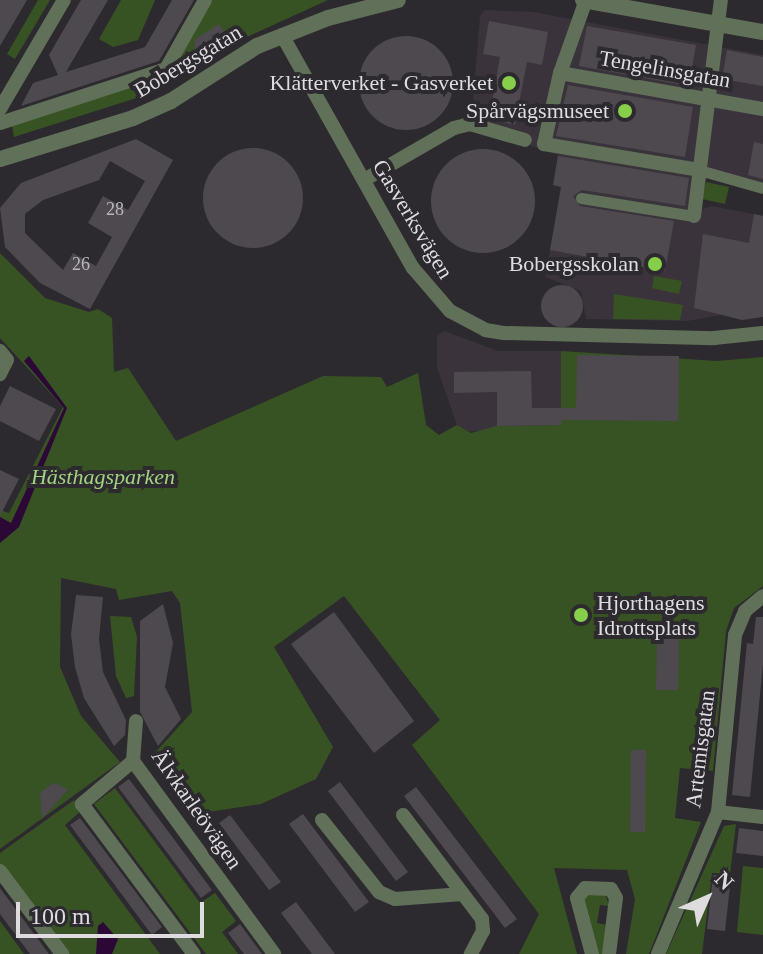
<!DOCTYPE html>
<html>
<head>
<meta charset="utf-8">
<style>
  body { margin:0 }
  #map { position:relative; width:763px; height:954px; overflow:hidden; background:#2d2a2f; font-family:"Times New Roman",serif }
  div>[style] { position:absolute }
  .built>* { inset:0; background:#3a333c }
  .green>* { inset:0; background:#385323 }
  .water>* { inset:0; background:#2c0837 }
  .building>* { inset:0; background:#4d494e }
  .round { border-radius:50% }
  .pedestrian>* { height:11px; margin:-5.5px; padding:0 5.5px; transform-origin:5.5px; border-radius:5.5px; background:#617058 }
  .minor>* { height:14px; margin:-7px; padding:0 7px; transform-origin:7px; border-radius:7px; background:#617058 }
  .tertiary>* { height:16px; margin:-8px; padding:0 8px; transform-origin:8px; border-radius:8px; background:#617058 }
  .dots>* { width:22px; height:22px; translate:-50% -50%; box-sizing:border-box; border:4px solid #2d2a2f; border-radius:50% }
  span { translate:-50% -50%; white-space:nowrap; text-align:center; line-height:1.15; -webkit-text-stroke:8px #2d2a2f; paint-order:stroke }
  .number-label { font-size:18px; color:#bab7bc }
  .number-label span { -webkit-text-stroke-width:0 }
  .street-label { font-size:22px; color:#dfdce0 }
  .poi-label { font-size:22px; color:#dfdce0 }
  .right { translate:-100% -50%; text-align:right }
  .left { translate:0 -50%; text-align:left }
  .park-label { font-size:22px; color:#a2d381; font-style:italic }
  .north { position:absolute; left:667px; top:858px; width:80px; height:80px; -webkit-text-stroke:6px #2d2a2f; paint-order:stroke; rotate:45deg; font-size:22px; font-weight:700; line-height:32px; text-align:center; color:#dfdce0 }
  .north::after { content:''; display:block; margin:auto; width:28px; height:36px; background:#dfdce0; clip-path:polygon(50% 0,100% 100%,50% 72%,0 100%) }
  .scale { position:absolute; left:16px; top:902px; width:188px; height:36px; box-sizing:border-box; border:4px solid #dfdce0; border-top:0; padding-left:10px; font-size:24px; line-height:28px; white-space:nowrap; color:#dfdce0; -webkit-text-stroke:6px #2d2a2f; paint-order:stroke }
</style>
</head>
<body>
<div id="map">
  <div class="built">
    <div style="clip-path:polygon(485px 10px,533px 12px,763px 55px,763px 189px,705px 176px,699px 210px,712px 206px,763px 216px,721px 315px,687px 321px,586px 319px,581px 291px,545px 277px,560px 200px,561px 187px,553px 185px,558px 155px,471px 126px,480px 16px)"></div>
    <div style="clip-path:polygon(444px 331px,498px 351px,561px 351px,561px 425px,464px 432px,457px 425px,437px 368px,437px 336px)"></div>
  </div>
  <div class="green">
    <div style="clip-path:polygon(38px 0,50px 0,15px 59px,7px 54px)"></div>
    <div style="clip-path:polygon(121px 0,155px 0,138px 40px,113px 47px,99px 39px)"></div>
    <div style="clip-path:polygon(212px 0,328px 0,205px 56px,172px 80px,169px 74px)"></div>
    <div style="clip-path:polygon(147px 81px,152px 93px,14px 137px,12px 126px)"></div>
    <div style="clip-path:polygon(706px 182px,729px 187px,725px 204px,702px 199px)"></div>
    <div style="clip-path:polygon(0 253px,45px 298px,89px 312px,98px 309px,112px 318px,114px 372px,128px 368px,176px 441px,323px 376px,381px 377px,387px 387px,418px 373px,426px 425px,439px 435px,457px 425px,471px 433px,497px 426px,561px 425px,561px 351px,717px 361px,763px 357px,763px 586px,734px 608px,726px 631px,713px 771px,680px 768px,675px 818px,701px 822px,649px 954px,626px 954px,635px 899px,627px 870px,554px 868px,577px 954px,519px 954px,539px 914px,412px 745px,440px 720px,344px 596px,274px 647px,333px 747px,316px 779px,261px 804px,201px 813px,154px 754px,192px 712px,180px 603px,172px 591px,119px 600px,116px 589px,61px 578px,60px 667px,81px 716px,120px 762px,0 849px,0 510px,9px 513px,63px 407px,0 338px)"></div>
    <div style="clip-path:polygon(654px 276px,682px 281px,679px 294px,652px 288px)"></div>
    <div style="clip-path:polygon(614px 294px,683px 305px,680px 320px,613px 319px)"></div>
    <div style="clip-path:polygon(110px 616px,131px 617px,137px 637px,134px 696px,126px 698px,116px 676px)"></div>
    <div style="clip-path:polygon(115px 788px,200px 903px,215px 893px,236px 921px,222px 932px,238px 954px,206px 954px,94px 804px)"></div>
    <div style="clip-path:polygon(74px 800px,81px 811px,65px 825px,160px 954px,68px 954px,0 864px,0 853px)"></div>
    <div style="clip-path:polygon(736px 824px,730px 874px,712px 873px,702px 954px,666px 954px,724px 826px)"></div>
    <div style="clip-path:polygon(743px 866px,763px 868px,763px 935px,737px 932px)"></div>
    <div style="clip-path:polygon(605px 893px,609px 906px,600px 905px,597px 923px,607px 925px,604px 954px,596px 954px,583px 905px,586px 895px)"></div>
    <div style="clip-path:polygon(0 921px,24px 954px,0 954px)"></div>
  </div>
  <div class="water">
    <div style="clip-path:polygon(29px 356px,67px 408px,19px 527px,0 543px,0 517px,11px 523px,64px 408px,24px 361px)"></div>
    <div style="clip-path:polygon(103px 922px,118px 939px,112px 954px,96px 954px,98px 926px)"></div>
  </div>
  <div class="building">
    <div style="clip-path:polygon(0 0,27px 0,0 46px)"></div>
    <div style="clip-path:polygon(81px 0,108px 0,66px 72px,145px 47px,172px 0,194px 0,159px 61px,21px 106px,33px 83px,58px 75px,49px 55px)"></div>
    <div style="clip-path:polygon(489px 21px,548px 32px,542px 65px,527px 62px,519px 103px,528px 104px,526px 114px,518px 112px,515px 125px,489px 119px,500px 57px,483px 54px)"></div>
    <div style="clip-path:polygon(219px 24px,230px 41px,209px 55px,203px 46px,195px 52px,194px 40px)"></div>
    <div style="clip-path:polygon(587px 26px,696px 45px,689px 86px,579px 66px)"></div>
    <div class="round" style="left:359px;top:36px;width:94px;height:94px"></div>
    <div style="clip-path:polygon(727px 50px,763px 57px,763px 86px,722px 79px)"></div>
    <div style="clip-path:polygon(568px 85px,693px 107px,685px 157px,556px 136px)"></div>
    <div style="clip-path:polygon(evenodd,136px 139px,173px 160px,90px 309px,40px 283px,5px 247px,0 208px,21px 183px,136px 139px,110px 161px,145px 181px,128px 210px,103px 196px,88px 223px,112px 237px,96px 266px,73px 253px,63px 270px,25px 233px,25px 214px,43px 200px,99px 180px,110px 161px)"></div>
    <div style="clip-path:polygon(754px 142px,763px 144px,763px 179px,748px 175px)"></div>
    <div class="round" style="left:203px;top:148px;width:100px;height:100px"></div>
    <div class="round" style="left:431px;top:149px;width:104px;height:104px"></div>
    <div style="clip-path:polygon(558px 156px,689px 178px,685px 206px,582px 190px,573px 196px,580px 206px,674px 221px,665px 271px,550px 250px,561px 187px,553px 185px)"></div>
    <div style="clip-path:polygon(754px 214px,763px 216px,763px 317px,742px 320px,694px 308px,703px 234px,749px 243px)"></div>
    <div class="round" style="left:541px;top:285px;width:42px;height:42px"></div>
    <div style="clip-path:polygon(577px 355px,679px 356px,678px 421px,561px 420px,561px 425px,497px 426px,497px 392px,454px 393px,454px 372px,531px 371px,532px 408px,576px 408px)"></div>
    <div style="clip-path:polygon(10px 386px,56px 409px,39px 441px,0 421px,0 406px)"></div>
    <div style="clip-path:polygon(0 470px,19px 479px,0 516px)"></div>
    <div style="clip-path:polygon(76px 595px,103px 597px,99px 639px,103px 672px,126px 720px,125px 735px,114px 746px,84px 698px,75px 667px,71px 634px)"></div>
    <div style="clip-path:polygon(163px 604px,173px 643px,165px 687px,181px 719px,158px 746px,140px 712px,140px 621px)"></div>
    <div style="clip-path:polygon(334px 612px,414px 721px,374px 753px,291px 644px)"></div>
    <div style="clip-path:polygon(756px 617px,763px 617px,763px 664px,750px 797px,732px 795px,747px 643px,753px 644px)"></div>
    <div style="clip-path:polygon(657px 638px,679px 638px,678px 690px,656px 690px)"></div>
    <div style="clip-path:polygon(631px 750px,646px 750px,645px 832px,630px 832px)"></div>
    <div style="clip-path:polygon(129px 779px,212px 890px,201px 898px,118px 787px)"></div>
    <div style="clip-path:polygon(340px 782px,408px 872px,396px 881px,328px 791px)"></div>
    <div style="clip-path:polygon(53px 783px,68px 789px,42px 819px,40px 793px)"></div>
    <div style="clip-path:polygon(416px 787px,517px 919px,505px 928px,404px 796px)"></div>
    <div style="clip-path:polygon(303px 814px,369px 902px,355px 912px,289px 824px)"></div>
    <div style="clip-path:polygon(230px 815px,281px 882px,269px 890px,219px 823px)"></div>
    <div style="clip-path:polygon(80px 818px,162px 927px,152px 935px,70px 825px)"></div>
    <div style="clip-path:polygon(739px 828px,763px 831px,763px 856px,736px 853px)"></div>
    <div style="clip-path:polygon(713px 875px,731px 877px,725px 931px,707px 929px)"></div>
    <div style="clip-path:polygon(0 888px,49px 954px,30px 954px,0 914px)"></div>
    <div style="clip-path:polygon(296px 902px,335px 954px,312px 954px,281px 913px)"></div>
    <div style="clip-path:polygon(240px 924px,262px 954px,244px 954px,228px 933px)"></div>
  </div>
  <div class="pedestrian">
    <div style="left:699px;top:170px;width:66px;rotate:15.7deg"></div>
    <div style="left:581px;top:198px;width:114px;rotate:9.1deg"></div>
  </div>
  <div class="minor">
    <div style="left:586px;top:0;width:77px;rotate:109.6deg"></div>
    <div style="left:560px;top:73px;width:73px;rotate:102.7deg"></div>
    <div style="left:544px;top:144px;width:157px;rotate:9.5deg"></div>
    <div style="left:282px;top:35px;width:267px;rotate:60.7deg"></div>
    <div style="left:413px;top:268px;width:57px;rotate:49.3deg"></div>
    <div style="left:450px;top:311px;width:40px;rotate:28deg"></div>
    <div style="left:485px;top:330px;width:19px;rotate:9deg"></div>
    <div style="left:504px;top:333px;width:210px;rotate:1.4deg"></div>
    <div style="left:714px;top:338px;width:49px;rotate:-5.8deg"></div>
    <div style="left:560px;top:73px;width:206px;rotate:10.1deg"></div>
    <div style="left:0;top:109px;width:126px;rotate:-59.6deg"></div>
    <div style="left:0;top:123px;width:175px;rotate:-18deg"></div>
    <div style="left:166px;top:69px;width:79px;rotate:-60.5deg"></div>
    <div style="left:364px;top:180px;width:104px;rotate:-30deg"></div>
    <div style="left:454px;top:128px;width:16px;rotate:-14deg"></div>
    <div style="left:470px;top:124px;width:57px;rotate:16.2deg"></div>
    <div style="left:694px;top:216px;width:218px;rotate:-82.9deg"></div>
    <div style="left:0;top:351px;width:11px;rotate:52deg"></div>
    <div style="left:7px;top:360px;width:16px;rotate:117deg"></div>
    <div style="left:133px;top:761px;width:67px;rotate:139.9deg"></div>
    <div style="left:82px;top:804px;width:187px;rotate:53.3deg"></div>
    <div style="left:133px;top:761px;width:239px;rotate:53.8deg"></div>
    <div style="left:133px;top:761px;width:40px;rotate:-85.7deg"></div>
    <div style="left:718px;top:812px;width:45px;rotate:6.3deg"></div>
    <div style="left:403px;top:815px;width:131px;rotate:52.8deg"></div>
    <div style="left:482px;top:919px;width:12px;rotate:85deg"></div>
    <div style="left:483px;top:931px;width:26px;rotate:118deg"></div>
    <div style="left:322px;top:820px;width:92px;rotate:51.6deg"></div>
    <div style="left:379px;top:892px;width:17px;rotate:24deg"></div>
    <div style="left:395px;top:899px;width:68px;rotate:-4.2deg"></div>
    <div style="left:0;top:871px;width:104px;rotate:53.2deg"></div>
    <div style="left:592px;top:954px;width:58px;rotate:-105deg"></div>
    <div style="left:577px;top:898px;width:13px;rotate:-51deg"></div>
    <div style="left:585px;top:888px;width:26px;rotate:2deg"></div>
    <div style="left:611px;top:889px;width:10px;rotate:61deg"></div>
    <div style="left:616px;top:898px;width:56px;rotate:97.1deg"></div>
    <div style="left:658px;top:954px;width:154px;rotate:-67.1deg"></div>
    <div style="left:718px;top:812px;width:178px;rotate:-84.5deg"></div>
    <div style="left:735px;top:635px;width:26px;rotate:-67deg"></div>
    <div style="left:745px;top:611px;width:23px;rotate:-40deg"></div>
  </div>
  <div class="tertiary">
    <div style="left:583px;top:0;width:183px;rotate:10.1deg"></div>
    <div style="left:0;top:159px;width:139px;rotate:-17.1deg"></div>
    <div style="left:133px;top:118px;width:42px;rotate:-24.1deg"></div>
    <div style="left:171px;top:101px;width:102px;rotate:-32.6deg"></div>
    <div style="left:257px;top:46px;width:76px;rotate:-21.5deg"></div>
    <div style="left:328px;top:18px;width:72px;rotate:-14.4deg"></div>
  </div>
  <div class="dots">
    <div style="left:509px;top:83px;background:#87cf4b"></div>
    <div style="left:625px;top:111px;background:#87cf4b"></div>
    <div style="left:655px;top:264px;background:#87cf4b"></div>
    <div style="left:581px;top:615px;background:#87cf4b"></div>
  </div>
  <div class="number-label">
    <span style="left:115px;top:209px">28</span>
    <span style="left:81px;top:264px">26</span>
  </div>
  <div class="street-label">
    <span style="left:188px;top:61px;rotate:-31deg">Bobergsgatan</span>
    <span style="left:665px;top:69px;rotate:10deg">Tengelinsgatan</span>
    <span style="left:413px;top:219px;rotate:59deg">Gasverksvägen</span>
    <span style="left:700px;top:749px;rotate:-83deg">Artemisgatan</span>
    <span style="left:197px;top:809px;rotate:55deg">Älvkarleövägen</span>
  </div>
  <div class="poi-label">
    <span class="right" style="left:493px;top:83px">Klätterverket - Gasverket</span>
    <span class="right" style="left:609px;top:111px">Spårvägsmuseet</span>
    <span class="right" style="left:639px;top:264px">Bobergsskolan</span>
    <span class="left" style="left:597px;top:615px">Hjorthagens<br>Idrottsplats</span>
  </div>
  <div class="park-label">
    <span style="left:103px;top:477px">Hästhagsparken</span>
  </div>
  <div class="north">N</div>
  <div class="scale">100 m</div>
</div>
</body>
</html>
